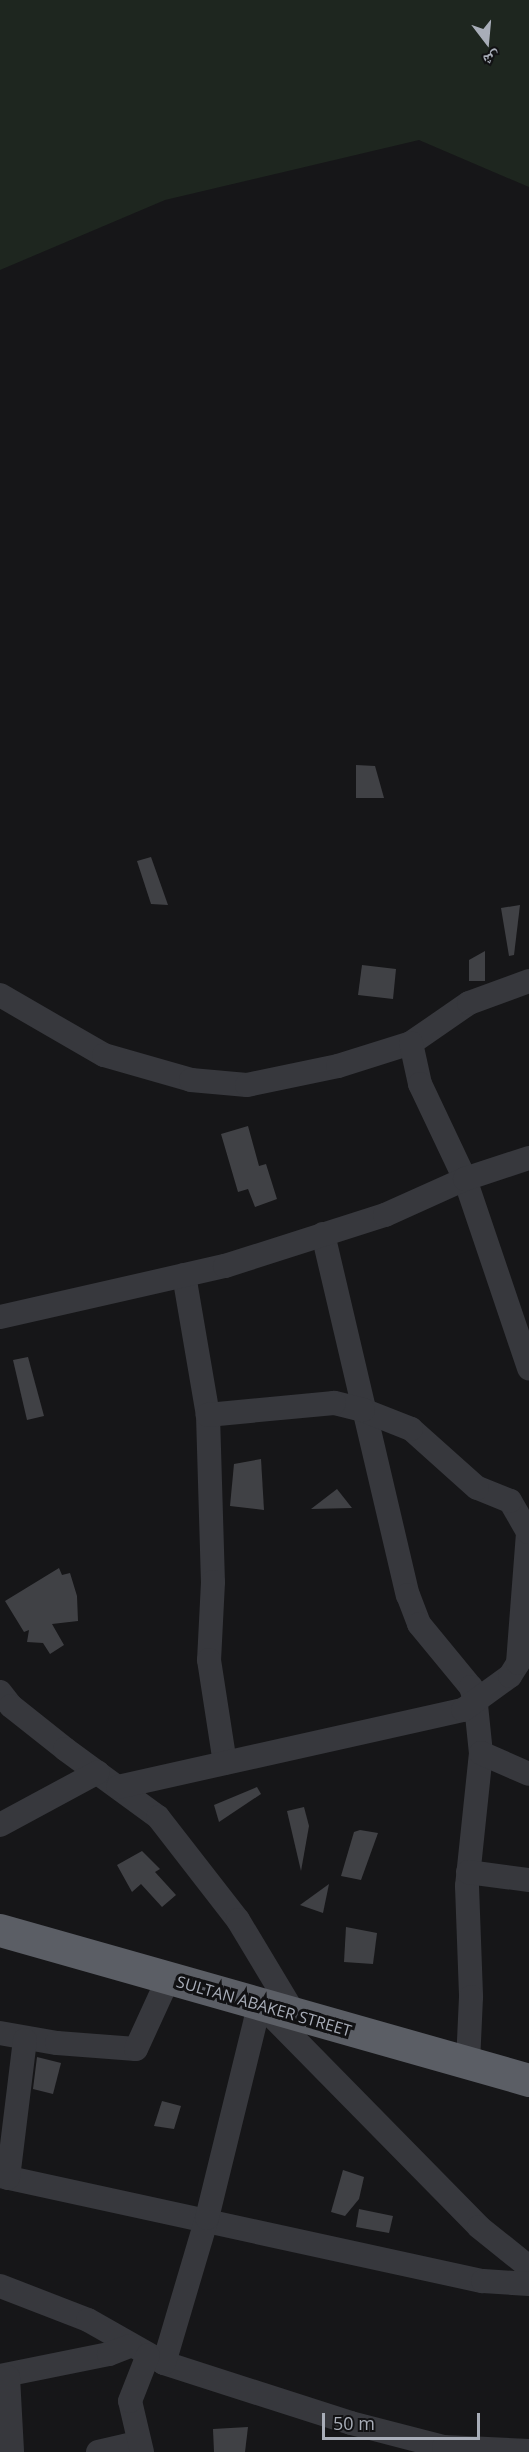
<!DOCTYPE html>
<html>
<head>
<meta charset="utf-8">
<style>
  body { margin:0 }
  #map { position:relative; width:529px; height:2452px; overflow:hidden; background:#161618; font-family:"Open Sans","Noto Naskh Arabic",sans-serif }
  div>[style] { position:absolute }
  .green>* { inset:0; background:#1e261f }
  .building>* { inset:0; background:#404145 }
  .minor>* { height:24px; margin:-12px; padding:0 12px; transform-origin:12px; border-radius:12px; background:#37383d }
  .trunk>* { height:33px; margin:-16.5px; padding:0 16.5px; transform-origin:16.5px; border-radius:16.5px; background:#5b5e65 }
  span { translate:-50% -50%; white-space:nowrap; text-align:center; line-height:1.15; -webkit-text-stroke:6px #111113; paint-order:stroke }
  .street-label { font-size:16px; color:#a8adb8 }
  .north { position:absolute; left:457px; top:12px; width:60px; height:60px; -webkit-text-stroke:4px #111113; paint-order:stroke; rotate:164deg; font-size:16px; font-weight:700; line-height:24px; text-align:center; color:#a8adb8 }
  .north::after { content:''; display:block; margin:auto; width:21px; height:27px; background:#a8adb8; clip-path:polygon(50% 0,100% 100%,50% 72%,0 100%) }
  .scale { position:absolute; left:322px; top:2413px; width:158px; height:27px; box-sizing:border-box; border:3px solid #a8adb8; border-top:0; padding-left:8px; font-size:18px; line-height:21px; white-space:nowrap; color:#a8adb8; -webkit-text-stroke:4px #111113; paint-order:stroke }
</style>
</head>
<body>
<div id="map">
  <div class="green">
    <div style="clip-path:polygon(0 0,529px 0,529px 187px,419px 140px,165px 200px,0 270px)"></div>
  </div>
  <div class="building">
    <div style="clip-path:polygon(356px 765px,375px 766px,384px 798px,356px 798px)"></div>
    <div style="clip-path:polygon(151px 857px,168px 905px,151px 904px,137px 861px)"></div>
    <div style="clip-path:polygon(520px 905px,514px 955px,509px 956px,501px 908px)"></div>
    <div style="clip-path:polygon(485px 951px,485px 981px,469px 981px,469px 960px)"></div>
    <div style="clip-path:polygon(362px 965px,396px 969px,393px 999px,358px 995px)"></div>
    <div style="clip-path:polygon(248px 1126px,259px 1166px,266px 1164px,277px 1199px,255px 1207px,248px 1189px,238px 1192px,221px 1134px)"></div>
    <div style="clip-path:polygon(28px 1357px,44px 1416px,27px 1420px,13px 1360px)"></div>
    <div style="clip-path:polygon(261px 1459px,264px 1510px,230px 1506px,234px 1464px)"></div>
    <div style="clip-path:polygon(337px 1489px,352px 1508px,311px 1509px)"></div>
    <div style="clip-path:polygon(59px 1568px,62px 1575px,70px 1573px,77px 1596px,78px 1621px,52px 1624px,64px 1645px,50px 1654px,43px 1643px,27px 1642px,29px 1630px,24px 1632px,5px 1601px)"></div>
    <div style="clip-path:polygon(257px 1787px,261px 1794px,219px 1822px,214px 1805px)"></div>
    <div style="clip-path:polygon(304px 1807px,309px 1826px,301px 1871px,287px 1811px)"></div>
    <div style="clip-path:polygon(360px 1830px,378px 1833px,361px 1880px,341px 1876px,354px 1832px)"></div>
    <div style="clip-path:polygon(142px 1851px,160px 1869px,155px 1872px,176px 1895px,162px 1907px,141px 1884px,132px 1892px,117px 1865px)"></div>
    <div style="clip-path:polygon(329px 1884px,323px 1913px,300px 1905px)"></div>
    <div style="clip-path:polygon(346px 1927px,377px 1933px,373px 1964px,344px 1962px)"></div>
    <div style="clip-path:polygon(37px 2057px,61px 2063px,53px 2094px,33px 2089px)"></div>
    <div style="clip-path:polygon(162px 2101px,181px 2106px,174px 2129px,154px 2126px)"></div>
    <div style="clip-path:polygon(343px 2170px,364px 2177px,359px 2199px,345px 2216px,331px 2212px)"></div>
    <div style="clip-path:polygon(359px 2209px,393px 2216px,389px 2233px,356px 2227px)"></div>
    <div style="clip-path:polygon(248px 2427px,245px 2452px,214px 2452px,213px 2429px)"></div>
  </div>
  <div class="minor">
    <div style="left:0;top:995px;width:120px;rotate:30deg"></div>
    <div style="left:104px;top:1055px;width:91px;rotate:16deg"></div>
    <div style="left:191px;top:1080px;width:56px;rotate:5.1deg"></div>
    <div style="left:247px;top:1085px;width:93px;rotate:-11.8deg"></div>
    <div style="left:338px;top:1066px;width:77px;rotate:-17.5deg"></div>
    <div style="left:411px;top:1043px;width:70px;rotate:-34.6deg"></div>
    <div style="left:469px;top:1003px;width:64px;rotate:-20.1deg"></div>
    <div style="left:411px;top:1043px;width:42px;rotate:77.6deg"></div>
    <div style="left:420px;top:1084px;width:105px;rotate:64.7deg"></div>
    <div style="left:465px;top:1179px;width:200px;rotate:71.3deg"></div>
    <div style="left:323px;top:1234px;width:371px;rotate:76.8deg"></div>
    <div style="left:408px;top:1595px;width:31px;rotate:69deg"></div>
    <div style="left:419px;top:1624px;width:82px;rotate:50.5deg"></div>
    <div style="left:471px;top:1687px;width:19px;rotate:74deg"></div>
    <div style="left:476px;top:1705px;width:48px;rotate:84.1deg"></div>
    <div style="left:481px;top:1753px;width:134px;rotate:96deg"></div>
    <div style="left:467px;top:1886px;width:111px;rotate:87.9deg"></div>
    <div style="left:471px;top:1997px;width:65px;rotate:92.6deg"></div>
    <div style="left:184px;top:1275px;width:142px;rotate:80.3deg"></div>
    <div style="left:208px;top:1415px;width:167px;rotate:88.3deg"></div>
    <div style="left:213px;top:1582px;width:78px;rotate:92.9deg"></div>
    <div style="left:209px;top:1660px;width:104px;rotate:81.2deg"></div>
    <div style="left:0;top:1317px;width:231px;rotate:-12.8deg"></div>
    <div style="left:225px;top:1266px;width:168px;rotate:-17.7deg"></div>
    <div style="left:385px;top:1215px;width:88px;rotate:-24.2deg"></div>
    <div style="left:465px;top:1179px;width:67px;rotate:-18.2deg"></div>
    <div style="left:0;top:1692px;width:18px;rotate:52deg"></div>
    <div style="left:11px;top:1706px;width:69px;rotate:38.5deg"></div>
    <div style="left:65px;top:1749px;width:115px;rotate:36.2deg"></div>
    <div style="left:158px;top:1817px;width:130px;rotate:52.2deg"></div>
    <div style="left:238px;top:1920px;width:111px;rotate:59deg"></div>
    <div style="left:481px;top:1753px;width:52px;rotate:23.6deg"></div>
    <div style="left:118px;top:1787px;width:353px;rotate:-12.6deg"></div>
    <div style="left:463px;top:1710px;width:58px;rotate:-35.9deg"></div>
    <div style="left:510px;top:1676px;width:15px;rotate:-58deg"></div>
    <div style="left:518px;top:1663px;width:131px;rotate:-85.6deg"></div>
    <div style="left:528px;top:1532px;width:36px;rotate:-120deg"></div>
    <div style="left:510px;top:1501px;width:35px;rotate:-158deg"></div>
    <div style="left:477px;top:1488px;width:89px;rotate:-138.2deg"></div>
    <div style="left:411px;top:1429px;width:52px;rotate:-158.4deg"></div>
    <div style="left:363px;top:1410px;width:30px;rotate:-166deg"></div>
    <div style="left:334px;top:1403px;width:127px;rotate:174.6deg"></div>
    <div style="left:0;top:1825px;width:111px;rotate:-28.4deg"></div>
    <div style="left:468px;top:1872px;width:62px;rotate:7.5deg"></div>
    <div style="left:263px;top:2007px;width:308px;rotate:45.5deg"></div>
    <div style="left:479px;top:2227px;width:64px;rotate:38.7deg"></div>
    <div style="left:0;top:2033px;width:58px;rotate:10deg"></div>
    <div style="left:57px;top:2043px;width:79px;rotate:4.3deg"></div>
    <div style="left:136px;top:2049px;width:77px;rotate:-65.4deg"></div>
    <div style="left:0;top:2176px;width:494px;rotate:12.3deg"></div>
    <div style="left:483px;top:2281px;width:46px;rotate:3.7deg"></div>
    <div style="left:8px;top:2178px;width:139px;rotate:-83deg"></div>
    <div style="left:0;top:2286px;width:94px;rotate:21.1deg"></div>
    <div style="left:88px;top:2320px;width:87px;rotate:29.5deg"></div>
    <div style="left:164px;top:2363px;width:196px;rotate:17.8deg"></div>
    <div style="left:351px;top:2423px;width:96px;rotate:14.5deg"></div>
    <div style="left:444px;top:2447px;width:85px;rotate:2.7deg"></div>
    <div style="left:164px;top:2363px;width:151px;rotate:-73.5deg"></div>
    <div style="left:207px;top:2218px;width:218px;rotate:-76.2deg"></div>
    <div style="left:0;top:2376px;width:111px;rotate:-11.4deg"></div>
    <div style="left:109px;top:2354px;width:22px;rotate:-21deg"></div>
    <div style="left:8px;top:2377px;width:75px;rotate:86.9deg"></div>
    <div style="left:98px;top:2452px;width:40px;rotate:-13deg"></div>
    <div style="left:142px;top:2452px;width:52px;rotate:-103.2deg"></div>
    <div style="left:130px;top:2401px;width:49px;rotate:-68.6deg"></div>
  </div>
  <div class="trunk">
    <div style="left:0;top:1930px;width:550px;rotate:15.83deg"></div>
  </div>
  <div class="street-label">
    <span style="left:264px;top:2006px;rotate:16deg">SULTAN ABAKER STREET</span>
  </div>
  <div class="north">ش</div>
  <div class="scale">50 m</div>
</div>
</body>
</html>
